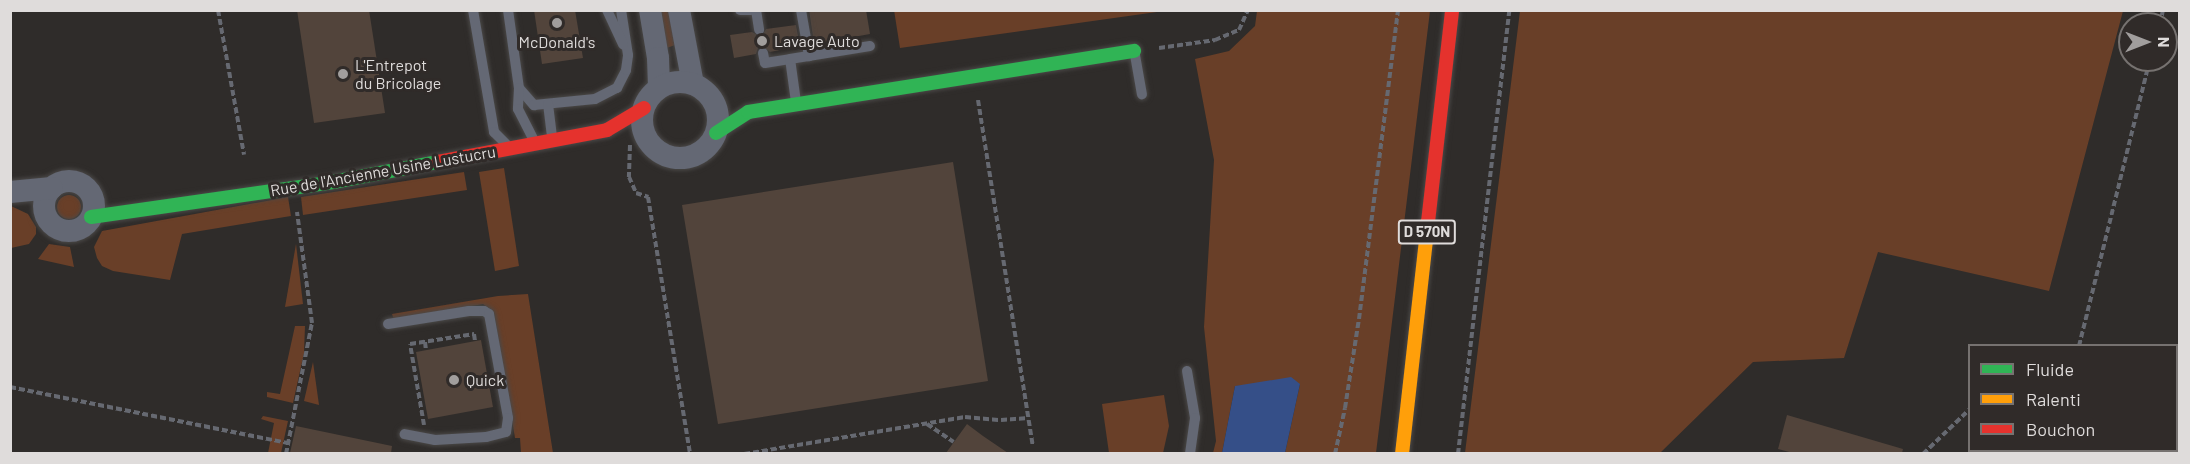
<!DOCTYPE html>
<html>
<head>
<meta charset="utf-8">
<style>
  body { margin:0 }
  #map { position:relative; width:2190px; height:464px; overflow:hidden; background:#2f2c2a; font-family:Barlow,sans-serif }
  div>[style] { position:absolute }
  .green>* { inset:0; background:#693f28 }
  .round { border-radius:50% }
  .water>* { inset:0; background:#354f88 }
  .building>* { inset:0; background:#52443b }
  .path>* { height:4px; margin-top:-2px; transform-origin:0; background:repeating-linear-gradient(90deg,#666971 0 6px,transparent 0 9px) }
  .roads { filter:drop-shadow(0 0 2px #4a4847) drop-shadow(0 0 2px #4a4847) }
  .lane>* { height:10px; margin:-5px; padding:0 5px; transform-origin:5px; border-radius:5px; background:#646874 }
  .street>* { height:22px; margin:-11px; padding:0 11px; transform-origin:11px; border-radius:11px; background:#646874 }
  .street>.ring { margin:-11px; padding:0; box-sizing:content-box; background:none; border:22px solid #646874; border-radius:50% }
  .fast>* { height:14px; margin:-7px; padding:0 7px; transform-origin:7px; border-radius:7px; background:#30b455 }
  .slow>* { height:14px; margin:-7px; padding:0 7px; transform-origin:7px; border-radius:7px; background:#ff9f0a }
  .jam>* { height:14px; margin:-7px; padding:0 7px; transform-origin:7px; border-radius:7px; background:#e5322d }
  .dots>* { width:16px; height:16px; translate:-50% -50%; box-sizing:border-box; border:3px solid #302b29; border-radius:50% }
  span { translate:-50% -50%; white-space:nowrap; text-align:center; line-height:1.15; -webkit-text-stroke:6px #302b29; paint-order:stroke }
  .shield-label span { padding:2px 4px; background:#302b29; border:2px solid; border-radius:4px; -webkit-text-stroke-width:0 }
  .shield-label { font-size:15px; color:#dfdcdb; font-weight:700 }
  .poi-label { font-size:16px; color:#dfdcdb }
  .left { translate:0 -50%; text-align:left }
  .street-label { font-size:16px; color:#dfdcdb }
  .frame { position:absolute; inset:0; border:12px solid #dfdcdb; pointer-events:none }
  .legend { position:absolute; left:1968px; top:344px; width:210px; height:108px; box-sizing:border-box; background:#302b29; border:2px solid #767270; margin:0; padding:8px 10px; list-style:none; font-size:18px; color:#dfdcdb }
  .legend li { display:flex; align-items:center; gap:12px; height:30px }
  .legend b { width:30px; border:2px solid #767270 }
  .north { position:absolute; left:2118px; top:12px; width:60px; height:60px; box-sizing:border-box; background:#302b29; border:2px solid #767270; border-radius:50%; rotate:90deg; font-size:16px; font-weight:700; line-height:24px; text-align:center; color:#dfdcdb }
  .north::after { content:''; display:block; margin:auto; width:21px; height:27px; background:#a19e9d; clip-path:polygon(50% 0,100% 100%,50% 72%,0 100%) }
</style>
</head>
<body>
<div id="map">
  <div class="green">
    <div style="clip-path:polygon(894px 10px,1164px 10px,1164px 11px,900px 48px)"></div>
    <div style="clip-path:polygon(658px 11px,669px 11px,675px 45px,664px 49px)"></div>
    <div style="clip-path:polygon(1257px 11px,1430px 11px,1376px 453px,1285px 453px,1300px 384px,1235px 386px,1222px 453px,1213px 453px,1216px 441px,1204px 327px,1214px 160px,1195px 59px,1229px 51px,1255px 26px)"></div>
    <div style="clip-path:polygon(1520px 11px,1520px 10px,2123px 11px,2049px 291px,1878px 252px,1844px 358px,1753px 362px,1660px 453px,1465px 453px)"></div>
    <div style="clip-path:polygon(504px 168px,519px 266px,495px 271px,479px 172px)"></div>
    <div style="clip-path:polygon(464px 172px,467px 190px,303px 215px,301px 197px)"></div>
    <div class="round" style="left:57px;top:195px;width:24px;height:24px"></div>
    <div style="clip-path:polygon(288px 197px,291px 216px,182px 234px,170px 280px,113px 271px,102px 266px,97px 258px,94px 247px,102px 231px)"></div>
    <div style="clip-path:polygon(11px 206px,28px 214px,36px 227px,36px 234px,29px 244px,11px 248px)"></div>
    <div style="clip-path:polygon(49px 244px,70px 247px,74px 267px,38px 259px)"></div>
    <div style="clip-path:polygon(296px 244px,303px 304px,285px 307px)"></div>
    <div style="clip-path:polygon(528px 294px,553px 453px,521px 453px,520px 438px,515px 438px,494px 312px,483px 304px,394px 320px,392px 314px,498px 296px)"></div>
    <div style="clip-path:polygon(295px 326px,305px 326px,304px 353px,293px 403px,267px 397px,267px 392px,280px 394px)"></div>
    <div style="clip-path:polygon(313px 362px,319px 405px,304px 401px)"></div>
    <div style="clip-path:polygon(1164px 395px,1169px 426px,1163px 453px,1109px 453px,1102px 404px)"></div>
    <div style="clip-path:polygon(263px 416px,288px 421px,281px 453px,268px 453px,274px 423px,261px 419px)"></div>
  </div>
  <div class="water">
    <div style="clip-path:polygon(1291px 377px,1300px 384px,1285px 453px,1222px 453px,1235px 386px)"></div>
  </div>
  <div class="building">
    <div style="clip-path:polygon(297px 10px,369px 10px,385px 113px,314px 123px)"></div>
    <div style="clip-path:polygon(534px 10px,575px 10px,583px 58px,542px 64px)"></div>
    <div style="clip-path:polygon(809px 10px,866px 10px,870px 34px,814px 44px)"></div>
    <div style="clip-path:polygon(796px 25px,800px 46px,770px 52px,762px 46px,758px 48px,756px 54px,734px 58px,730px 35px,752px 32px,761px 37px,766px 29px)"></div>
    <div style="clip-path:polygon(953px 162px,988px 381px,718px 424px,682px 205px)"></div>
    <div style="clip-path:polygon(481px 340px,493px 407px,428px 419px,416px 352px)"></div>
    <div style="clip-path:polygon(1787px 415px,1903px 449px,1902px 453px,1793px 453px,1778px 449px)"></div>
    <div style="clip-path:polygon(967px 424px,983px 436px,1008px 453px,946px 453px)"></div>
    <div style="clip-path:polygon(296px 426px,392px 446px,391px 453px,290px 453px)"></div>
  </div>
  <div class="path">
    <div style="left:218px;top:10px;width:147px;rotate:79.8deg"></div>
    <div style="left:2160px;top:24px;width:14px;rotate:-78deg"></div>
    <div style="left:1159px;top:48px;width:57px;rotate:-8.1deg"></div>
    <div style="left:1215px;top:40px;width:26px;rotate:-23deg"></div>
    <div style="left:1239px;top:30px;width:22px;rotate:-66deg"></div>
    <div style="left:978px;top:100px;width:350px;rotate:81deg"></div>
    <div style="left:630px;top:145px;width:32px;rotate:92deg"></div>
    <div style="left:629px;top:177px;width:17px;rotate:66deg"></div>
    <div style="left:636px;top:193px;width:13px;rotate:18deg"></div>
    <div style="left:648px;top:197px;width:260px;rotate:80.7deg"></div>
    <div style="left:425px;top:342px;width:8px;rotate:83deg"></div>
    <div style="left:2079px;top:346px;width:295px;rotate:-76.1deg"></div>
    <div style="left:10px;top:387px;width:284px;rotate:11.4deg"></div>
    <div style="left:927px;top:424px;width:32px;rotate:34deg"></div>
    <div style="left:424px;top:425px;width:82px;rotate:-99.8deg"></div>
    <div style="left:410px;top:344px;width:65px;rotate:-8.9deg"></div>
    <div style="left:474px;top:334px;width:7px;rotate:82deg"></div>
    <div style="left:286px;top:454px;width:134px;rotate:-78.8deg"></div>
    <div style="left:312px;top:323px;width:112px;rotate:-97.7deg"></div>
    <div style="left:744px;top:454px;width:224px;rotate:-9.5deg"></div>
    <div style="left:965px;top:417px;width:36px;rotate:5deg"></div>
    <div style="left:1001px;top:420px;width:27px;rotate:-4deg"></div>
    <div style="left:1335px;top:454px;width:47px;rotate:-77.7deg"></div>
    <div style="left:1345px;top:408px;width:90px;rotate:-81.1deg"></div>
    <div style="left:1359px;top:319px;width:311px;rotate:-82.8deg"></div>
    <div style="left:1458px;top:454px;width:447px;rotate:-83.4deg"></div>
    <div style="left:1923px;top:454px;width:65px;rotate:-43.8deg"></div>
    <div style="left:2074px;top:454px;width:4px;rotate:-76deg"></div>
  </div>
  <div class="roads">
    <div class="lane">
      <div style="left:473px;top:10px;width:124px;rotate:80.2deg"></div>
      <div style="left:494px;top:132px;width:17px;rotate:45deg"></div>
      <div style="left:508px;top:10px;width:79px;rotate:82deg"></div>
      <div style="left:519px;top:88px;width:23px;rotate:49deg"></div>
      <div style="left:534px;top:105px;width:61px;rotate:-5.6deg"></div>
      <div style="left:595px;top:99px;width:25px;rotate:-27deg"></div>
      <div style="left:617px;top:88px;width:20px;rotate:-63deg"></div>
      <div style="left:626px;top:70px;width:15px;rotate:-82deg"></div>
      <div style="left:628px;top:55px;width:46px;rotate:-98.8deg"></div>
      <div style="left:607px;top:10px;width:38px;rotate:65deg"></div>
      <div style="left:740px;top:10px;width:11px"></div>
      <div style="left:756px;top:10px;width:20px;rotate:81deg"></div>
      <div style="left:801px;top:10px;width:47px;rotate:80.1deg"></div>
      <div style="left:763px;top:53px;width:10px;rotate:79deg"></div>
      <div style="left:765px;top:63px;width:25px;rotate:-9deg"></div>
      <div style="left:1135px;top:55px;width:40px;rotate:80deg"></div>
      <div style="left:519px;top:88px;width:21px;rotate:93deg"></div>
      <div style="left:518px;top:109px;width:35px;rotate:63deg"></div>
      <div style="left:796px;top:102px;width:43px;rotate:-97.9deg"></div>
      <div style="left:790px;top:59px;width:81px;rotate:-9.2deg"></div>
      <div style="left:548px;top:104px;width:33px;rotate:83deg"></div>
      <div style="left:388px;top:324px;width:82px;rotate:-9.1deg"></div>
      <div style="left:469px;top:311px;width:15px"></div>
      <div style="left:484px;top:311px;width:6px;rotate:31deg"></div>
      <div style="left:489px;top:314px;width:106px;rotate:79.6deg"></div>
      <div style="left:508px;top:418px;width:14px;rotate:98deg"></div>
      <div style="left:506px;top:432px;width:21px;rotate:166deg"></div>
      <div style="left:486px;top:437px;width:51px;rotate:176.6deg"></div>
      <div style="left:435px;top:440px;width:31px;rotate:-169deg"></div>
      <div style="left:1187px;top:371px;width:48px;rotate:80.3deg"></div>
      <div style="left:1195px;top:418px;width:36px;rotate:98deg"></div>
    </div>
    <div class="street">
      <div style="left:650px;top:10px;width:49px;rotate:80.5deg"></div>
      <div style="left:658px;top:58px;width:30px;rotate:88deg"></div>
      <div style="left:679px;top:10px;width:75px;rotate:79.3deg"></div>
      <div class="ring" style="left:642px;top:82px;width:54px;height:54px"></div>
      <div class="ring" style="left:44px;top:181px;width:28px;height:28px"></div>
      <div style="left:10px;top:192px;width:42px;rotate:-5.4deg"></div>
    </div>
    <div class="fast">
      <div style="left:716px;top:133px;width:38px;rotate:-33deg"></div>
      <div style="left:748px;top:112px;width:391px;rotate:-9deg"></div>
      <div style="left:91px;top:217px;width:245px;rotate:-8.2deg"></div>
      <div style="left:333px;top:182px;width:107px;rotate:-10.8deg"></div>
    </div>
    <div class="slow">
      <div style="left:1402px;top:454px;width:233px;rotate:-83.6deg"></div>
    </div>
    <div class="jam">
      <div style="left:438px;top:162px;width:172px;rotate:-10.7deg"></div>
      <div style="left:607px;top:130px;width:43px;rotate:-30.7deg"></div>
      <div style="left:1428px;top:222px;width:213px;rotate:-83.5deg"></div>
    </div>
  </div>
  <div class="dots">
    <div style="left:557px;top:23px;background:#a19e9d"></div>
    <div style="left:762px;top:41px;background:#a19e9d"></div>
    <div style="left:343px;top:74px;background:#a19e9d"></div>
    <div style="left:454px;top:380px;background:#a19e9d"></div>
  </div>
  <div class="shield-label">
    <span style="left:1427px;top:232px">D 570N</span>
  </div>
  <div class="poi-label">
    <span class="left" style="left:774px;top:41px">Lavage Auto</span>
    <span style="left:557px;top:42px">McDonald's</span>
    <span class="left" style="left:355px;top:74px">L'Entrepot<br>du Bricolage</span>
    <span class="left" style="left:466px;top:380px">Quick</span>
  </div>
  <div class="street-label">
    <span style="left:383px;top:171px;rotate:-10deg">Rue de l'Ancienne Usine Lustucru</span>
  </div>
  <div class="frame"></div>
  <ul class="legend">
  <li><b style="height:8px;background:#30b455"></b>Fluide</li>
  <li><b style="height:8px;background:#ff9f0a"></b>Ralenti</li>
  <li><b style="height:8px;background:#e5322d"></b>Bouchon</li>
  </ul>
  <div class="north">N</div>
</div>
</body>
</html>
